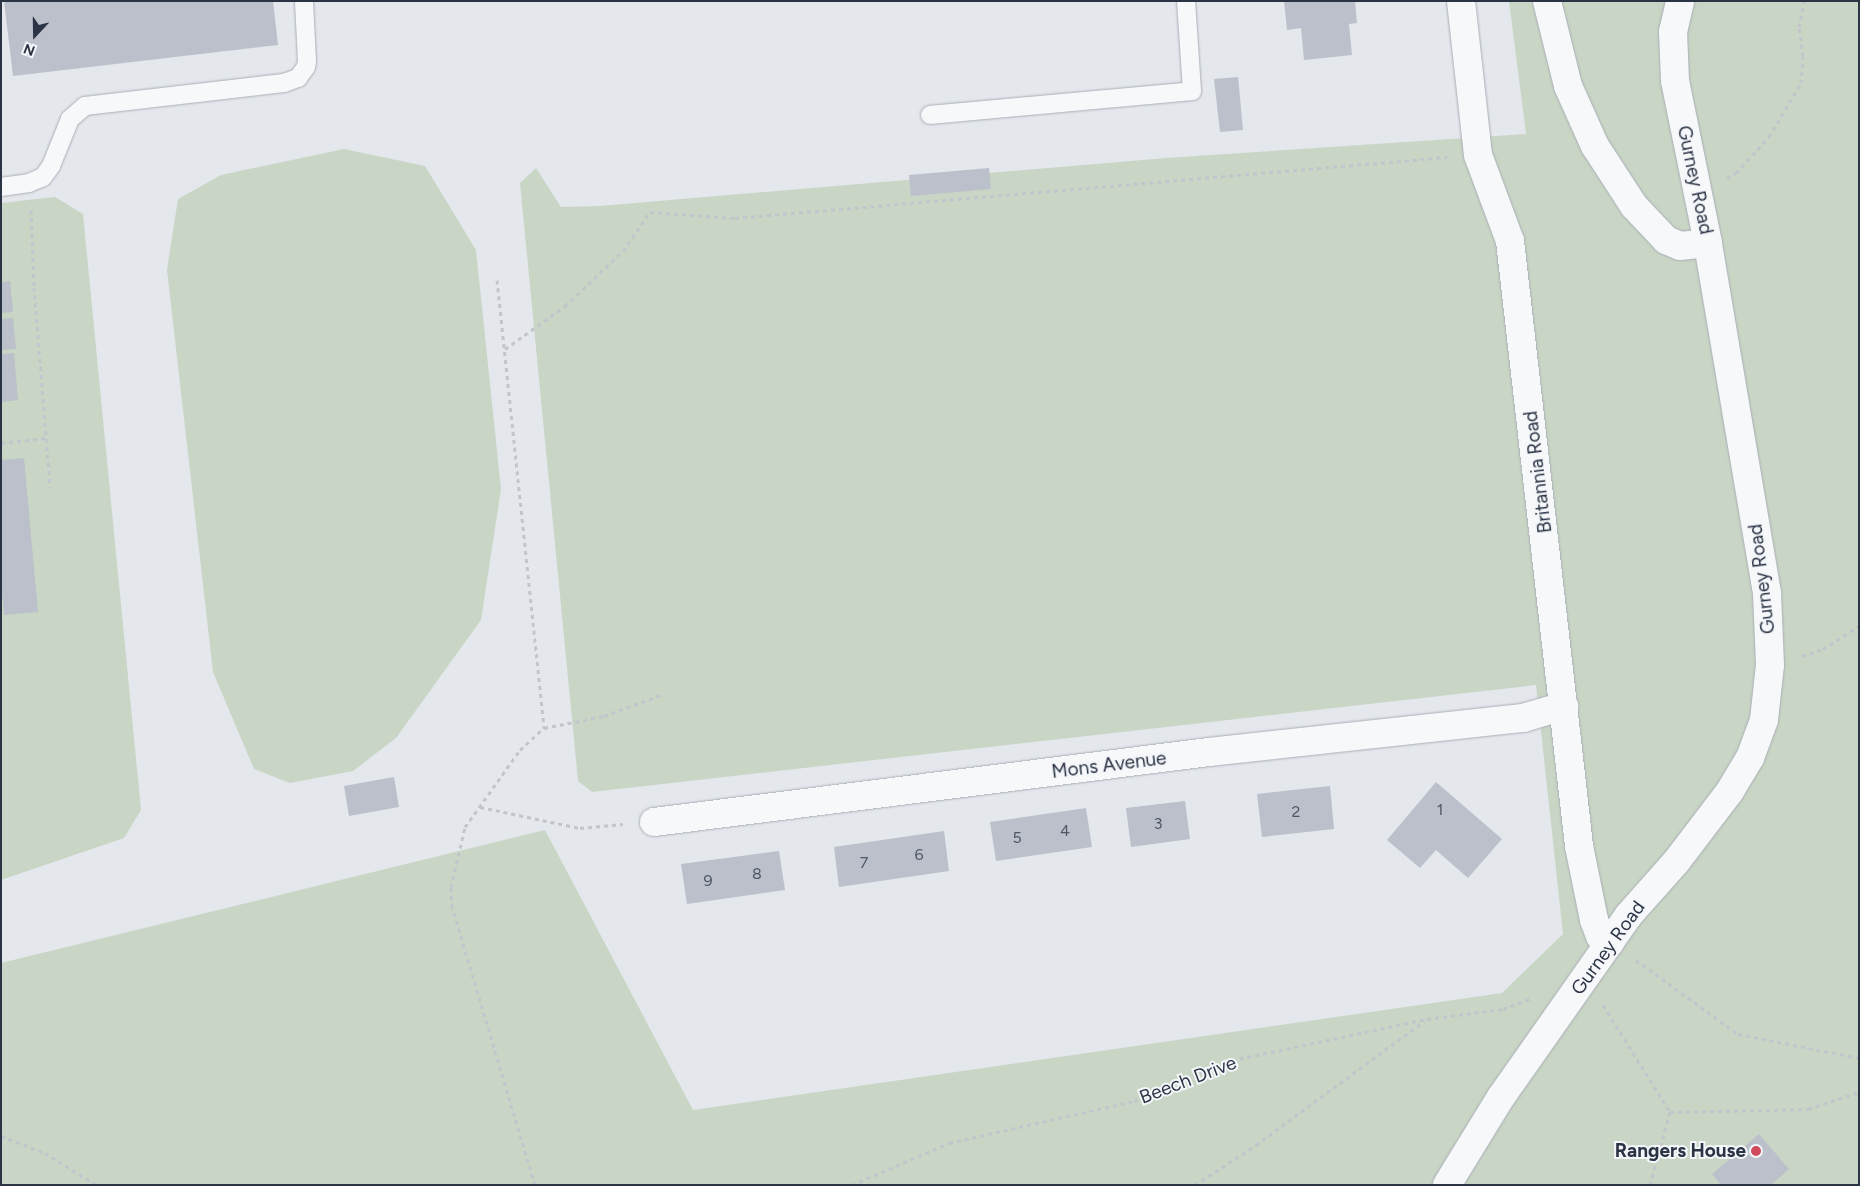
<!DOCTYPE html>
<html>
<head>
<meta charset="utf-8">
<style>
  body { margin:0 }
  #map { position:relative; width:1860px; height:1186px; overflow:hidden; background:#e4e7ec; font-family:Figtree,sans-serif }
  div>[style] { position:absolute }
  .green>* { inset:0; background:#c9d6c5 }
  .building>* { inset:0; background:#bbc0ca }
  .path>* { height:3px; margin-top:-1.5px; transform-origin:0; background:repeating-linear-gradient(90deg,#c2c5cb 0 4px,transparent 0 8px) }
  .roads { filter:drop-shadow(0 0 1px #a9aeb7) drop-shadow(0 0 1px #a9aeb7) }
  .service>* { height:18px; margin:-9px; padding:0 9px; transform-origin:9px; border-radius:9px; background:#f7f8fa }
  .minor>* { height:28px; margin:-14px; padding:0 14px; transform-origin:14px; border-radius:14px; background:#f7f8fa }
  .tertiary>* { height:28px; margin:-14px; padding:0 14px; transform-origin:14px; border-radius:14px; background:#f7f8fa }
  .dots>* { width:14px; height:14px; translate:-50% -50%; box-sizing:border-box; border:2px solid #f4f6f9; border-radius:50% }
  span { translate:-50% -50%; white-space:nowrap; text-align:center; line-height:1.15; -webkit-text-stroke:4px #f4f6f9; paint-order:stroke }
  .number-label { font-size:16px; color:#4f5766 }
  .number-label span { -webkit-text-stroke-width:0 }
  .street-label { font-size:19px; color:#2b3445 }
  .poi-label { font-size:19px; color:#2b3445; font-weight:700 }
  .right { translate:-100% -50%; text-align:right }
  .frame { position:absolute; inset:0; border:2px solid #2b3445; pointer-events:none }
  .north { position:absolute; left:10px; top:10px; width:50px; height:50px; -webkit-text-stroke:4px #f4f6f9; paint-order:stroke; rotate:201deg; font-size:14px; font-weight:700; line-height:20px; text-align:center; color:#2b3445 }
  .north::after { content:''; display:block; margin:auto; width:18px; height:22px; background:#2b3445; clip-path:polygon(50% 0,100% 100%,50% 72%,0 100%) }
</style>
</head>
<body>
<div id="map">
  <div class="green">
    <div style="clip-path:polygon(1509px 1px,1859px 1px,1859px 1185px,1px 1185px,1px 963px,545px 830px,693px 1110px,1502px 993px,1563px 934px,1536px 685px,592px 792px,578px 781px,520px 183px,536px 168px,561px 207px,600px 206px,1166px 158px,1526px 134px)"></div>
    <div style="clip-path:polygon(344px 149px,425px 166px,476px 250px,501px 489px,481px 620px,396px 738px,353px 771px,290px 783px,254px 769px,213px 672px,167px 270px,178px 199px,221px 175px)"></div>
    <div style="clip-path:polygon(55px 197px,83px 214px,141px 810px,124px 838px,1px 880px,1px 203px)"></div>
  </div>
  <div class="building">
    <div style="clip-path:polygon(4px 1px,273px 1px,278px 45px,13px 76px)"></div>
    <div style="clip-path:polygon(1284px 1px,1355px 1px,1357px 23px,1349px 24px,1352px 55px,1304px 60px,1301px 28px,1287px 30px)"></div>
    <div style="clip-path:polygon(1238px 77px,1243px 130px,1220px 132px,1214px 79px)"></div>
    <div style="clip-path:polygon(989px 168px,991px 189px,911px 196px,909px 175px)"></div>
    <div style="clip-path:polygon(10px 281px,13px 312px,1px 313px,1px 282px)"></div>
    <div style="clip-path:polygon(13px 318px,16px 349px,1px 350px,1px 319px)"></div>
    <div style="clip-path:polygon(14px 353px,18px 400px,1px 402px,1px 354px)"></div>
    <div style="clip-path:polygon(24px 458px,38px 612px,4px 615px,1px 579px,1px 460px)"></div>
    <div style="clip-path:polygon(394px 777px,399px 807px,349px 816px,344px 786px)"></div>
    <div style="clip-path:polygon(1436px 782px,1502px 839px,1468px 878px,1436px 850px,1420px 868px,1387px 840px)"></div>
    <div style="clip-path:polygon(1330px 786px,1334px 829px,1262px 837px,1257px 794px)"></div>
    <div style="clip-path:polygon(1185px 801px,1190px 839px,1131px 847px,1126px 808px)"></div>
    <div style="clip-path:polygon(1086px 808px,1092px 847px,996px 861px,990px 822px)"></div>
    <div style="clip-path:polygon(944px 831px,949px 871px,839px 887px,834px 847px)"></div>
    <div style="clip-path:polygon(779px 851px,785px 890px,687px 904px,681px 864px)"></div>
    <div style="clip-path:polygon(1759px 1134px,1789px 1169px,1771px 1185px,1721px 1185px,1712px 1174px)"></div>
  </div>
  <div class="path">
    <div style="left:1727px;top:178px;width:10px;rotate:-29deg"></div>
    <div style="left:1736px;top:173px;width:49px;rotate:-47.5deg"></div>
    <div style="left:1769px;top:137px;width:63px;rotate:-59.3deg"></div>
    <div style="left:1801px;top:83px;width:27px;rotate:-86deg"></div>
    <div style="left:1803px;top:56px;width:29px;rotate:-98deg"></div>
    <div style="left:1799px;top:27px;width:26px;rotate:-79deg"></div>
    <div style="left:31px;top:210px;width:77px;rotate:87.8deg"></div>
    <div style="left:34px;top:287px;width:201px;rotate:85.4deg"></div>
    <div style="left:497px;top:280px;width:450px;rotate:84deg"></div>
    <div style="left:505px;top:349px;width:74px;rotate:-35.6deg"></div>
    <div style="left:565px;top:306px;width:80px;rotate:-43.5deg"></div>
    <div style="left:623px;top:251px;width:47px;rotate:-55.3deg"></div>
    <div style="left:650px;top:212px;width:85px;rotate:4deg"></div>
    <div style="left:735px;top:218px;width:715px;rotate:-4.9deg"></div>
    <div style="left:1px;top:443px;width:45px;rotate:-6.3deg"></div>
    <div style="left:1802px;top:656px;width:22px;rotate:-18deg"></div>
    <div style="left:1823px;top:649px;width:43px;rotate:-32.6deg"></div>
    <div style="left:480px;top:807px;width:102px;rotate:11.9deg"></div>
    <div style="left:580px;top:828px;width:43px;rotate:-5.3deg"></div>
    <div style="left:1636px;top:960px;width:126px;rotate:36deg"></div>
    <div style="left:1738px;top:1034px;width:123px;rotate:11.2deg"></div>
    <div style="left:1603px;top:1005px;width:126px;rotate:57.9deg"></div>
    <div style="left:1670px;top:1112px;width:138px;rotate:-1.2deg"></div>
    <div style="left:1808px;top:1109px;width:54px;rotate:-18.4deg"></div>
    <div style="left:1px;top:1136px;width:47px;rotate:21.1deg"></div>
    <div style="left:45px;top:1153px;width:60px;rotate:32.1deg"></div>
    <div style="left:535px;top:1185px;width:290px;rotate:-106.6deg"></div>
    <div style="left:452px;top:907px;width:20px;rotate:-93deg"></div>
    <div style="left:451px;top:887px;width:62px;rotate:-76.9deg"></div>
    <div style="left:465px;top:827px;width:95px;rotate:-54.5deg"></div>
    <div style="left:520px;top:750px;width:33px;rotate:-43deg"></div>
    <div style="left:544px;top:728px;width:61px;rotate:-11.3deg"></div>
    <div style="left:604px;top:716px;width:63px;rotate:-20.4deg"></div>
    <div style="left:852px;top:1185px;width:106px;rotate:-23.4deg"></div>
    <div style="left:949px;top:1143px;width:190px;rotate:-12.8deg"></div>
    <div style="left:1134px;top:1101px;width:98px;rotate:-23.4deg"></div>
    <div style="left:1224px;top:1062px;width:208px;rotate:-12deg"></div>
    <div style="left:1427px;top:1019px;width:77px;rotate:-7.5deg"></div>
    <div style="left:1503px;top:1009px;width:30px;rotate:-21deg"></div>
    <div style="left:1195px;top:1185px;width:73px;rotate:-33.3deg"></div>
    <div style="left:1256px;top:1145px;width:209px;rotate:-36.4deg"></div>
    <div style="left:1650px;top:1185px;width:76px;rotate:-74.7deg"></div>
  </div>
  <div class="roads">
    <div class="service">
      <div style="left:930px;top:115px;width:263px;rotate:-5.2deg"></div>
      <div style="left:1192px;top:91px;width:90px;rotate:-93.8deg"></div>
      <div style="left:1px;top:187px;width:28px;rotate:-8deg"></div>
      <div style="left:29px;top:183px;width:15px;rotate:-23deg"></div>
      <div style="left:43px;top:177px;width:14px;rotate:-54deg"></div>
      <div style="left:51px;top:166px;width:51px;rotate:-68deg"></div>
      <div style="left:70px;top:119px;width:20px;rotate:-41deg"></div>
      <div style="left:85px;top:106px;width:200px;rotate:-6.6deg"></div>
      <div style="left:284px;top:83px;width:15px;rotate:-20deg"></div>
      <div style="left:298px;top:78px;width:14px;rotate:-54deg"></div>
      <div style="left:306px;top:67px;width:6px;rotate:-81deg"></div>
      <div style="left:307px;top:61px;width:60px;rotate:-92.9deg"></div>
    </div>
    <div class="minor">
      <div style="left:1461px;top:1px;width:155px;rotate:83.7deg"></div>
      <div style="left:1478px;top:155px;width:92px;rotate:69.6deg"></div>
      <div style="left:1510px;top:241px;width:609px;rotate:83.49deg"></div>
      <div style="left:1579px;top:846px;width:76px;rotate:78.5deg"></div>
      <div style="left:1594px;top:920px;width:17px;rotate:69deg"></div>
      <div style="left:1600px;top:936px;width:12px;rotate:31deg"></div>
      <div style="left:1547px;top:1px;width:88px;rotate:76.1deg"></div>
      <div style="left:1568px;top:86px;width:66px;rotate:65.8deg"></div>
      <div style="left:1595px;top:146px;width:72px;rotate:57deg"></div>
      <div style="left:1634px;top:206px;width:47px;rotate:46.7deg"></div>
      <div style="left:1666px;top:240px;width:15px;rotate:23deg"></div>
      <div style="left:1680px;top:246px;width:28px;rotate:-6deg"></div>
      <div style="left:654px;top:822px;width:559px;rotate:-7.19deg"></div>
      <div style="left:1209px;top:752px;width:316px;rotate:-6.2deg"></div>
      <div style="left:1523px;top:718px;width:43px;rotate:-16.3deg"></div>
    </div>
    <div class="tertiary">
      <div style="left:1447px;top:1185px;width:103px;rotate:-58.5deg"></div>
      <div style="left:1501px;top:1097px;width:221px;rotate:-54.9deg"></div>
      <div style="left:1628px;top:916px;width:72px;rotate:-48.4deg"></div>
      <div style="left:1676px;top:862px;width:89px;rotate:-52.7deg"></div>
      <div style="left:1730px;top:791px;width:39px;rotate:-59deg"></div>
      <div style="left:1750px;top:758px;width:40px;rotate:-69.8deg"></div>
      <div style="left:1764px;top:720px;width:55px;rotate:-83.8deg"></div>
      <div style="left:1770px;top:665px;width:72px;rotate:-92.4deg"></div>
      <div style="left:1767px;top:593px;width:355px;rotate:-99.6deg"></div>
      <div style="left:1708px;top:243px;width:165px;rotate:-101.5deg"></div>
      <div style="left:1675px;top:81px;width:49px;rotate:-92.3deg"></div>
      <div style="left:1673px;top:32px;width:32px;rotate:-77deg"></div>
    </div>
  </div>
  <div class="dots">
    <div style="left:1756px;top:1151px;background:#d1495b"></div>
  </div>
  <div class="number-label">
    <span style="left:1440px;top:810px">1</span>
    <span style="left:1296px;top:812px">2</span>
    <span style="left:1158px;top:824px">3</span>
    <span style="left:1065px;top:831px">4</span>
    <span style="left:1017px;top:838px">5</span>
    <span style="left:919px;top:855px">6</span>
    <span style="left:864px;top:863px">7</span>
    <span style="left:757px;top:874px">8</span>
    <span style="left:708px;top:881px">9</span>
  </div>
  <div class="street-label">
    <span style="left:1695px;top:180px;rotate:78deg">Gurney Road</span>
    <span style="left:1538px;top:472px;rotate:-97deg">Britannia Road</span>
    <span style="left:1762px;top:579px;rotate:-97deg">Gurney Road</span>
    <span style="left:1109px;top:765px;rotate:-7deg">Mons Avenue</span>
    <span style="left:1608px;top:948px;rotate:-54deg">Gurney Road</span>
    <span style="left:1188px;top:1080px;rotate:-21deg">Beech Drive</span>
  </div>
  <div class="poi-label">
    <span class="right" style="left:1746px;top:1151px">Rangers House</span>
  </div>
  <div class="frame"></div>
  <div class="north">N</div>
</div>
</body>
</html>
